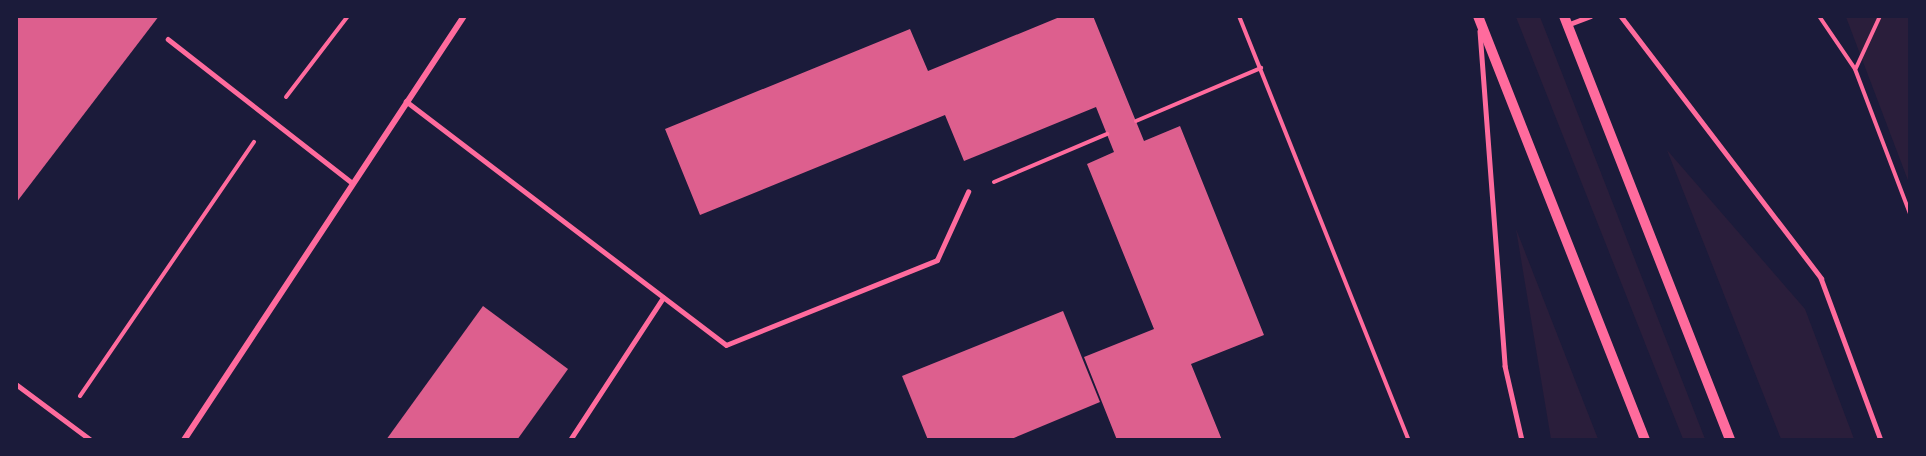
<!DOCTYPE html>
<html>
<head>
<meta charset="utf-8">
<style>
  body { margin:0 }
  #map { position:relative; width:1926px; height:456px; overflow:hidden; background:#1b1b3a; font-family:"Roboto Condensed",sans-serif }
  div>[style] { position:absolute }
  .green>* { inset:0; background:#2a1e3b }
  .building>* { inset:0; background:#dd5f8e }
  .path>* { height:4px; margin:-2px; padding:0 2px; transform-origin:2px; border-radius:2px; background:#ff6b9d }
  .service>* { height:4.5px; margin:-2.25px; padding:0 2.25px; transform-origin:2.25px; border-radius:2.25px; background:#ff6b9d }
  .minor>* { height:6px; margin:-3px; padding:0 3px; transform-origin:3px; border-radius:3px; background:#ff6b9d }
  .tertiary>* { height:10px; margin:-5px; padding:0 5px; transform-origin:5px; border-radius:5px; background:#ff6b9d }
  span { translate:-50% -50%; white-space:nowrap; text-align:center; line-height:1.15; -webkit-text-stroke:4.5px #1b1b3a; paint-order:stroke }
  .frame { position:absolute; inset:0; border:18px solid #1b1b3a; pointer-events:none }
</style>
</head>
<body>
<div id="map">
  <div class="green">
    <div style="clip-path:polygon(1516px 17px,1540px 17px,1705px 439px,1683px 439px)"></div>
    <div style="clip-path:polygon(1846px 17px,1909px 17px,1909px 183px)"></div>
    <div style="clip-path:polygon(1667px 150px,1805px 309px,1854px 439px,1781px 439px)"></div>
    <div style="clip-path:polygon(1516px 229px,1598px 439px,1551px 439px)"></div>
  </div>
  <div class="building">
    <div style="clip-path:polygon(16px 16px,159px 16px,16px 203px)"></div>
    <div style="clip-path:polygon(1062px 16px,1093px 16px,1144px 141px,1180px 126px,1264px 335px,1191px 364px,1222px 440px,1117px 440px,1084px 357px,1154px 329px,1087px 164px,1114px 152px,1096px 107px,964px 161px,945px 115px,700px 215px,665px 129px,910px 29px,928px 71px)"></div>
    <div style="clip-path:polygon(483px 306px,568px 369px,517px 440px,386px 440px)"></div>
    <div style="clip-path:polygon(1063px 311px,1100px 402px,1009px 440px,928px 440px,902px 376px)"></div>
  </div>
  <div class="path">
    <div style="left:1239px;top:16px;width:457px;rotate:68.2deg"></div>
    <div style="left:1819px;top:16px;width:64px;rotate:55.8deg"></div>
    <div style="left:1855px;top:69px;width:155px;rotate:69.2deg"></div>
    <div style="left:1856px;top:68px;width:57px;rotate:-65.2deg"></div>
    <div style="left:286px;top:97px;width:102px;rotate:-52.6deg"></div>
    <div style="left:1136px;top:121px;width:136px;rotate:-23deg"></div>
    <div style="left:994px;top:182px;width:123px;rotate:-23deg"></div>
    <div style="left:80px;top:396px;width:308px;rotate:-55.6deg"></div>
  </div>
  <div class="service">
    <div style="left:1621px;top:16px;width:330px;rotate:52.6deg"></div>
    <div style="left:1821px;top:278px;width:173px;rotate:69.7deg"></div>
    <div style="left:1567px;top:25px;width:25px;rotate:-21deg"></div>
    <div style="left:1480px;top:31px;width:336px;rotate:85.7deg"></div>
    <div style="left:1505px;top:366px;width:76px;rotate:77.1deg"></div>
    <div style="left:168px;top:39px;width:234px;rotate:38deg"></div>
    <div style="left:406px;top:101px;width:402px;rotate:37.3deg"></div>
    <div style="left:726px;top:345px;width:227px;rotate:-21.9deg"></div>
    <div style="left:937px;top:260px;width:75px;rotate:-65.5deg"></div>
    <div style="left:16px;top:384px;width:94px;rotate:36.7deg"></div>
    <div style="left:570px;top:440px;width:170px;rotate:-56.8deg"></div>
  </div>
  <div class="minor">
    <div style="left:184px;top:440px;width:508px;rotate:-56.56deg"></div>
  </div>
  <div class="tertiary">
    <div style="left:1478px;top:16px;width:456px;rotate:68.5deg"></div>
    <div style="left:1564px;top:16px;width:455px;rotate:68.6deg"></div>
  </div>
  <div class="frame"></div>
</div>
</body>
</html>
